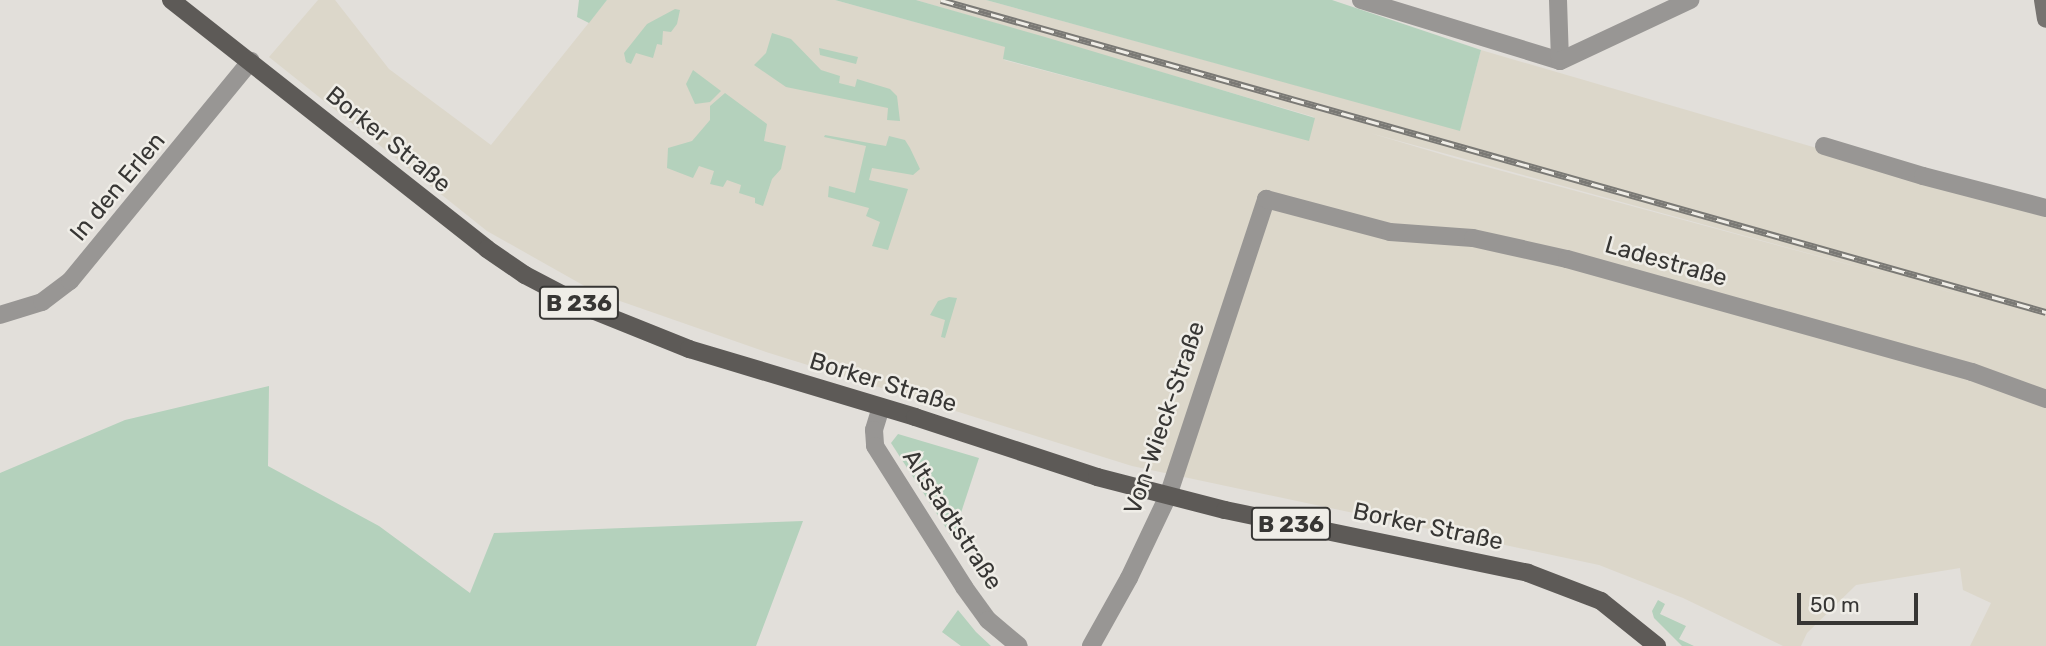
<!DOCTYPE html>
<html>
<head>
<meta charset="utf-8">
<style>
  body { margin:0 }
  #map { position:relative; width:2046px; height:646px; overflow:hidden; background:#e2dfda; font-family:Rubik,sans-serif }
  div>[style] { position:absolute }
  .built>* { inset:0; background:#dcd7ca }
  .green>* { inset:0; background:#b4d1bc }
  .minor>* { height:18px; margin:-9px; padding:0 9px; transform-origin:9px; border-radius:9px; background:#989694 }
  .secondary>* { height:18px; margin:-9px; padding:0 9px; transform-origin:9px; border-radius:9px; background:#767370 }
  .primary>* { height:18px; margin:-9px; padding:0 9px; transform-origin:9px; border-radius:9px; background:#5d5a57 }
  .rail>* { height:7px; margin-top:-3.5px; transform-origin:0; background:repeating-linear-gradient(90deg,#efede7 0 13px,#7a7975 0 26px); box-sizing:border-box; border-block:2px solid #7a7975 }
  span { translate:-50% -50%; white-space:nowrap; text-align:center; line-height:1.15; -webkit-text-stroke:5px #efede7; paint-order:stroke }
  .shield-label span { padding:2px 5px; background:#efede7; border:2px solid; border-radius:5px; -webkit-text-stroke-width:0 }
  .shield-label { font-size:23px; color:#373634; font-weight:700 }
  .street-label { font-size:24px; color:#373634 }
  .scale { position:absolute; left:1797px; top:593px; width:121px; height:32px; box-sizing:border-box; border:4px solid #373634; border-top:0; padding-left:9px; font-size:21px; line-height:24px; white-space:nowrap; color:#373634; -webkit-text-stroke:5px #efede7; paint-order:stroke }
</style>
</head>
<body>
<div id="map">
  <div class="built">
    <div style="clip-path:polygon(evenodd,318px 0,335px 0,389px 69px,491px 145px,607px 0,835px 0,1006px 47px,1004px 60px,1309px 140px,1314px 117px,916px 0,986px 0,1460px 130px,1481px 50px,2046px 215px,2046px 646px,1970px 646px,1991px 603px,1963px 590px,1960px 568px,1856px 585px,1807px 633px,1801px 646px,1783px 646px,1683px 598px,1599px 565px,1132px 466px,766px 352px,597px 293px,487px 231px,269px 57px,318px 0,1370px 133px,1964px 296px,1965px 296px,1454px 158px,1370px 133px)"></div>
  </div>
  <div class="green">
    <div style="clip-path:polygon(579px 0,607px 0,589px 23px,577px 17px)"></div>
    <div style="clip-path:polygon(835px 0,916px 0,1045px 37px,1315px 118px,1309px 141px,1003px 59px,1005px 47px)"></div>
    <div style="clip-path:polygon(986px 0,1332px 0,1481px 50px,1460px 131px)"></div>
    <div style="clip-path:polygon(675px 9px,680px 10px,677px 24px,671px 32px,663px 31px,662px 45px,657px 44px,653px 58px,636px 53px,631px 64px,626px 62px,624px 53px,647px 24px)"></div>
    <div style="clip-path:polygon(772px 33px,791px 39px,821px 70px,840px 76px,839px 83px,855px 87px,857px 79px,890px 89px,897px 96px,900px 121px,887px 120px,888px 108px,786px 87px,754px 65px,766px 53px)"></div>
    <div style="clip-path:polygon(819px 48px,858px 57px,856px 64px,820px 55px)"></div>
    <div style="clip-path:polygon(693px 70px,721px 91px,710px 102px,695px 104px,686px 84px)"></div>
    <div style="clip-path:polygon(725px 93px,767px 124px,764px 141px,786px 146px,781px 169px,772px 179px,763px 206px,755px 203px,755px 198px,739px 193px,741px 185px,727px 180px,723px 187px,710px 184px,714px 171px,699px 166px,693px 178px,667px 168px,668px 148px,692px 141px,710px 120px,710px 106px)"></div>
    <div style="clip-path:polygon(825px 135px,886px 146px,889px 136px,905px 140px,910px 148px,920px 169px,913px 175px,872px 168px,869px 180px,908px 189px,888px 250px,872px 246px,880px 222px,866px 216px,869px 208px,828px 197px,829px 186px,855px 193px,866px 146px,824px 137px)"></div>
    <div style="clip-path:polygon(949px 297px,957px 298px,945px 338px,941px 337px,945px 320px,930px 315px,938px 301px)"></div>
    <div style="clip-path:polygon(269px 386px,268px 466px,379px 526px,470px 593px,494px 533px,803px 521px,756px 646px,0 646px,0 473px,125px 420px)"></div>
    <div style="clip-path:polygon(898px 434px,979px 458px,955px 531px,950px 534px,891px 443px)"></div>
    <div style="clip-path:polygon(1658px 600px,1665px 604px,1660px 614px,1686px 626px,1679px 639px,1694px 646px,1682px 646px,1654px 618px,1652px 611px)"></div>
    <div style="clip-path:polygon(958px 610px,976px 632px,991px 646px,961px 646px,942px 632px)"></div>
  </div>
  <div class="minor">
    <div style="left:1361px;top:0;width:208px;rotate:17deg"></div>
    <div style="left:1558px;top:0;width:61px;rotate:88.1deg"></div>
    <div style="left:1560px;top:61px;width:144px;rotate:-25.1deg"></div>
    <div style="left:1824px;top:146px;width:103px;rotate:16.9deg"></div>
    <div style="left:1923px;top:176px;width:127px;rotate:14.6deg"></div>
    <div style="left:0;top:315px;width:44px;rotate:-17.2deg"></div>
    <div style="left:42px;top:302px;width:35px;rotate:-37deg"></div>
    <div style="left:70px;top:281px;width:285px;rotate:-50.6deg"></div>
    <div style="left:881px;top:407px;width:24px;rotate:107deg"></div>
    <div style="left:874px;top:430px;width:16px;rotate:86deg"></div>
    <div style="left:875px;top:446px;width:167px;rotate:57.7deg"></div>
    <div style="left:964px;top:587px;width:41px;rotate:54deg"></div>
    <div style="left:988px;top:620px;width:40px;rotate:40deg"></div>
    <div style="left:1091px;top:646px;width:78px;rotate:-60.8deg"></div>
    <div style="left:1129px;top:578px;width:91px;rotate:-64.6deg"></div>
    <div style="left:1168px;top:496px;width:313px;rotate:-71.7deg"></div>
    <div style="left:1266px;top:199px;width:128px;rotate:14.9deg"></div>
    <div style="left:1390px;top:232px;width:83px;rotate:4.1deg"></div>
    <div style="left:1473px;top:238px;width:96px;rotate:12.6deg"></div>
    <div style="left:1567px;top:259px;width:420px;rotate:15.6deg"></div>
    <div style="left:1972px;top:372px;width:79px;rotate:20deg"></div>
  </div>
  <div class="secondary">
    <div style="left:2043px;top:0;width:19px;rotate:81deg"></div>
  </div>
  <div class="primary">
    <div style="left:171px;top:0;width:402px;rotate:38.2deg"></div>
    <div style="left:487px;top:249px;width:46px;rotate:34.4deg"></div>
    <div style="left:525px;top:275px;width:76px;rotate:27.6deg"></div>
    <div style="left:592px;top:310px;width:105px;rotate:21.9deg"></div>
    <div style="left:689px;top:349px;width:236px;rotate:16.7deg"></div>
    <div style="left:915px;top:417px;width:192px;rotate:18.2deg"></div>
    <div style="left:1097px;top:477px;width:132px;rotate:14.5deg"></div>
    <div style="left:1225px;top:510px;width:309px;rotate:11.7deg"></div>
    <div style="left:1528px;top:573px;width:78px;rotate:21deg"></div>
    <div style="left:1601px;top:601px;width:72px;rotate:38.8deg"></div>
  </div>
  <div class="rail">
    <div style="left:941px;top:0;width:1148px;rotate:15.77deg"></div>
  </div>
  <div class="shield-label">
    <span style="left:579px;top:303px">B 236</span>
    <span style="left:1291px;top:524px">B 236</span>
  </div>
  <div class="street-label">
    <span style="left:388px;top:140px;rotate:39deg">Borker Straße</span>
    <span style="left:118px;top:187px;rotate:-50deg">In den Erlen</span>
    <span style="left:1666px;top:262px;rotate:16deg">Ladestraße</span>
    <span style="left:883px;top:383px;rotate:17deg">Borker Straße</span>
    <span style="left:1165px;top:418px;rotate:-71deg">Von-Wieck-Straße</span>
    <span style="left:952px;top:520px;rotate:57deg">Altstadtstraße</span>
    <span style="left:1428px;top:527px;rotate:12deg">Borker Straße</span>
  </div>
  <div class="scale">50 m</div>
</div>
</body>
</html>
